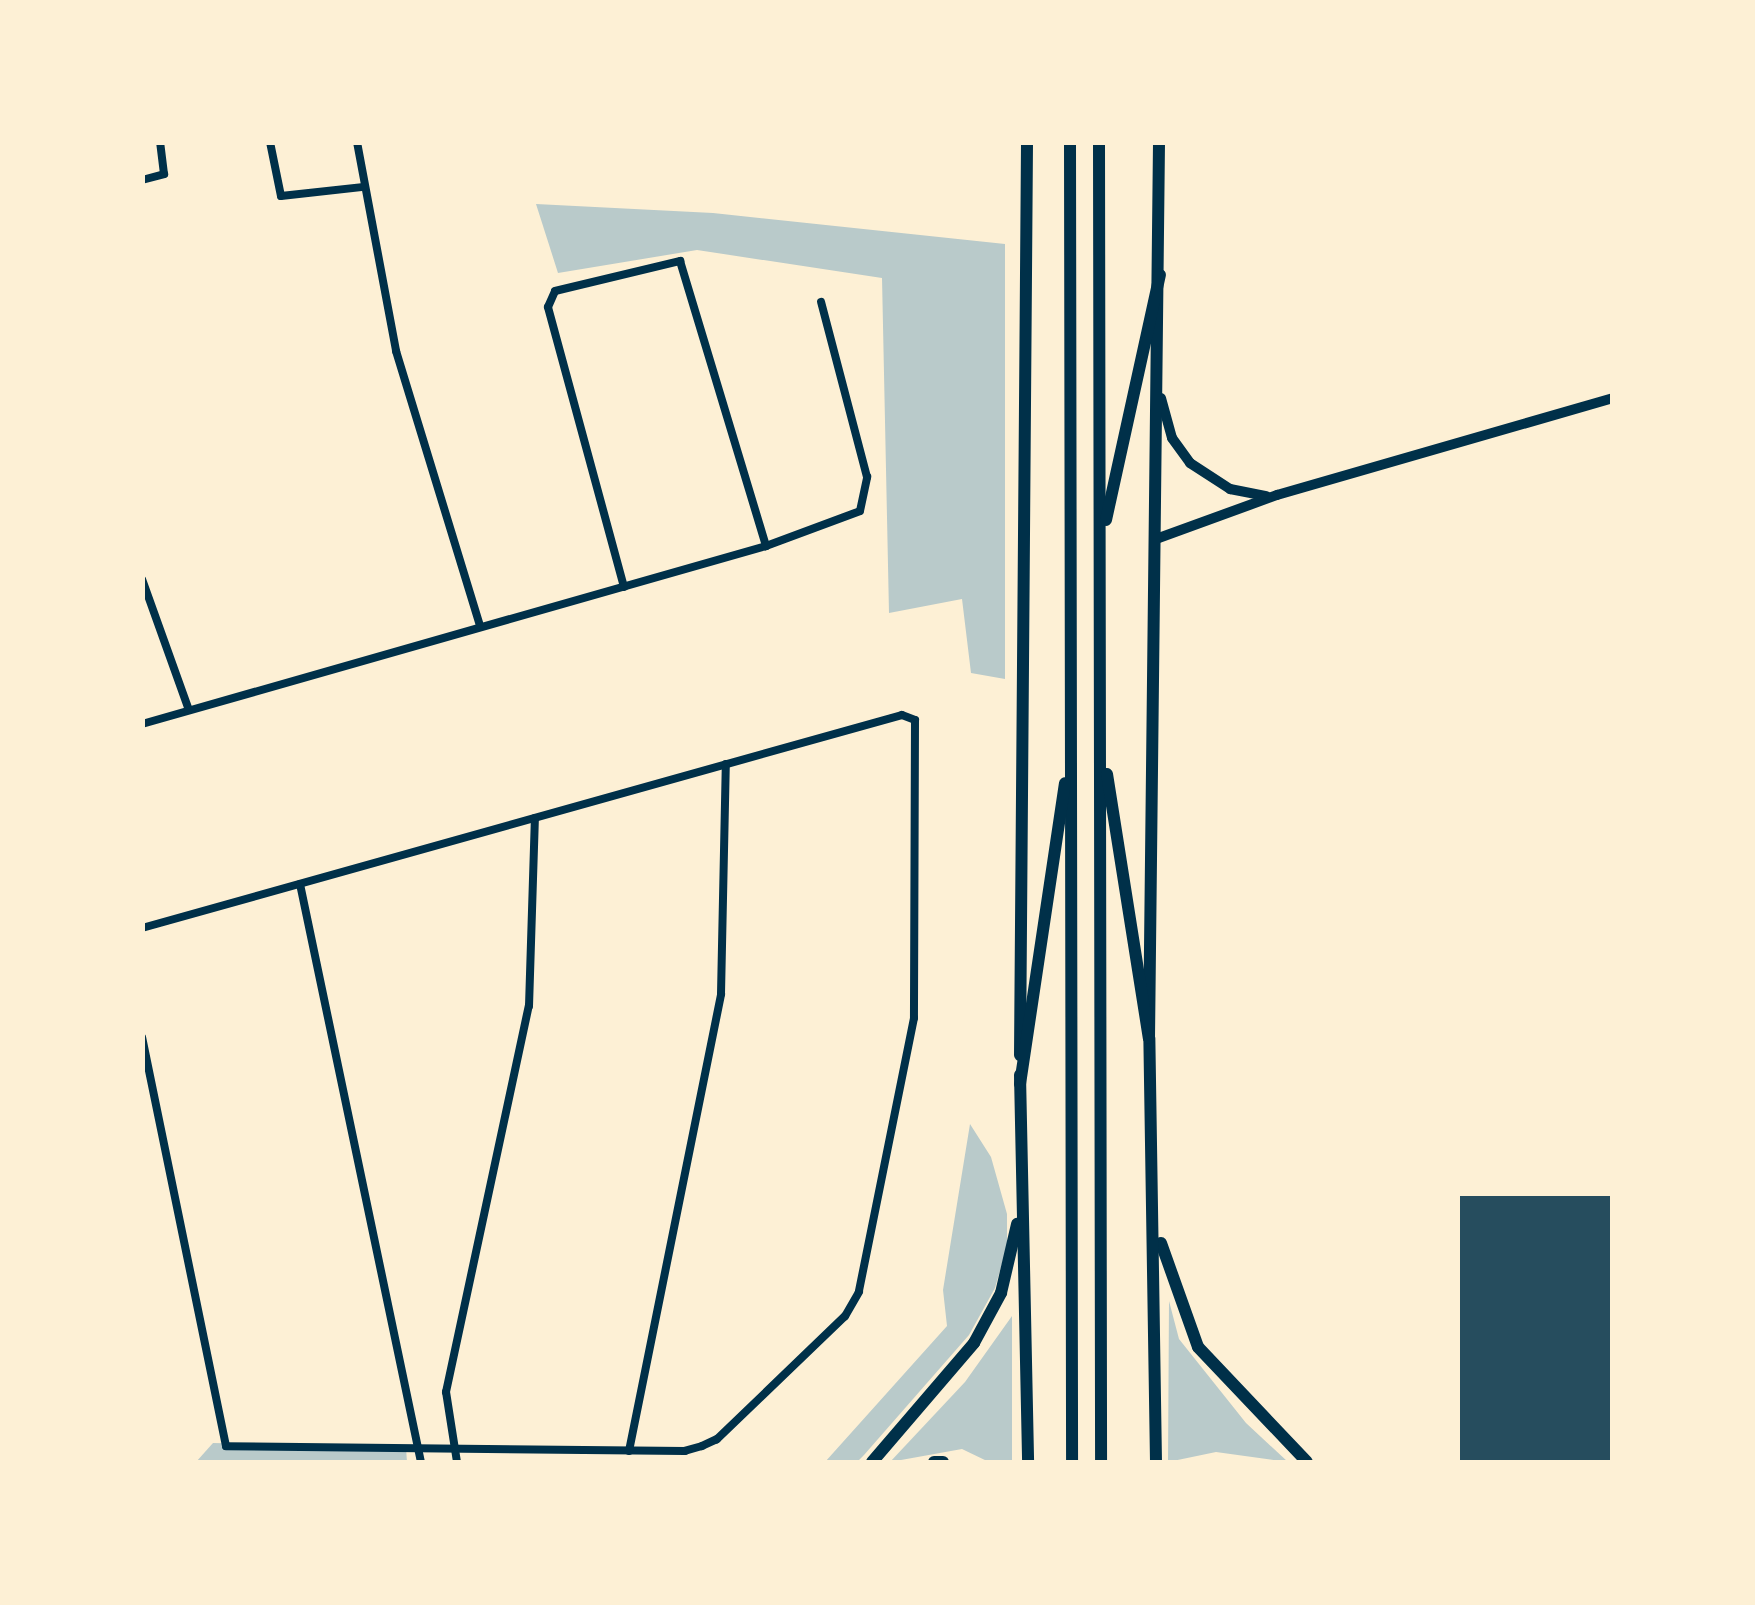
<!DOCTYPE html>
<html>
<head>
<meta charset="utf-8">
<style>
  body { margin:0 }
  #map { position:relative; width:1755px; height:1605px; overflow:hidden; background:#fdf0d5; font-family:Lora,serif }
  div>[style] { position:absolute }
  .green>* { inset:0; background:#b9caca }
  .building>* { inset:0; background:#264d5e }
  .minor>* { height:8px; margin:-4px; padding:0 4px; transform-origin:4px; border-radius:4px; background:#003049 }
  .tertiary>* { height:10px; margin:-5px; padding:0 5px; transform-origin:5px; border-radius:5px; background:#003049 }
  .primary>* { height:12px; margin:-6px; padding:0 6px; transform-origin:6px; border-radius:6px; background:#003049 }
  .trunk>* { height:12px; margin:-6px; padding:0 6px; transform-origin:6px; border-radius:6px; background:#003049 }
  span { translate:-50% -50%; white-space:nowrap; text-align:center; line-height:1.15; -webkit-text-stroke:10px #fdf0d5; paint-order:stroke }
  .frame { position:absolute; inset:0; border:145px solid #fdf0d5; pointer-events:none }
</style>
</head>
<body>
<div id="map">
  <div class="green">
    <div style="clip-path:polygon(536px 204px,713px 213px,1005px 244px,1005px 679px,971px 673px,962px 599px,889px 613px,882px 278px,697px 250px,558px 273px)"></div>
    <div style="clip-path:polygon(970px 1124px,991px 1157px,1007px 1214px,1007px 1246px,995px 1288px,969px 1335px,864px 1455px,857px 1462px,825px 1462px,947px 1326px,943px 1290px)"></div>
    <div style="clip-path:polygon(1169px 1301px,1179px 1339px,1246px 1423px,1288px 1462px,1216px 1452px,1168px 1462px)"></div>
    <div style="clip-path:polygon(1012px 1316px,1012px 1462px,989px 1462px,962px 1449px,890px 1462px,965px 1382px)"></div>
    <div style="clip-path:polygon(213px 1443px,406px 1448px,407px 1462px,196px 1462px)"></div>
  </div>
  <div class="building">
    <div style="clip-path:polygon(1460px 1196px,1612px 1196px,1612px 1460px,1460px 1460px)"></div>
  </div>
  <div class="minor">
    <div style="left:270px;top:142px;width:55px;rotate:78.5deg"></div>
    <div style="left:281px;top:196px;width:81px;rotate:-6.3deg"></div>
    <div style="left:357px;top:142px;width:213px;rotate:79.4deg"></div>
    <div style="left:396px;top:351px;width:288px;rotate:73deg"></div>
    <div style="left:142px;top:180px;width:23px;rotate:-15deg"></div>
    <div style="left:164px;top:174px;width:32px;rotate:-97deg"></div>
    <div style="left:142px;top:579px;width:139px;rotate:70.3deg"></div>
    <div style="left:624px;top:587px;width:290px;rotate:-105.2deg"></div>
    <div style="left:548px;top:307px;width:17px;rotate:-66deg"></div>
    <div style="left:555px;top:291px;width:129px;rotate:-13.5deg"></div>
    <div style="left:680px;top:261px;width:298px;rotate:73.2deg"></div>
    <div style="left:142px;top:724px;width:649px;rotate:-15.92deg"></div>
    <div style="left:766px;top:546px;width:100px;rotate:-20.4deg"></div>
    <div style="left:860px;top:511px;width:35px;rotate:-78deg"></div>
    <div style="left:867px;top:477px;width:181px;rotate:-104.7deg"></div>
    <div style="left:300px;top:884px;width:591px;rotate:78.18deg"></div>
    <div style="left:142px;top:928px;width:789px;rotate:-15.66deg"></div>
    <div style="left:902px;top:715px;width:14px;rotate:21deg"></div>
    <div style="left:915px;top:720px;width:298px;rotate:90.2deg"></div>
    <div style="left:914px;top:1018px;width:279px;rotate:101.4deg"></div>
    <div style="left:859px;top:1292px;width:28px;rotate:120deg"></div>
    <div style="left:845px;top:1316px;width:178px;rotate:136.1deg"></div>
    <div style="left:717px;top:1439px;width:17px;rotate:155deg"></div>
    <div style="left:702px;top:1446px;width:18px;rotate:164deg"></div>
    <div style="left:685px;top:1451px;width:459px;rotate:-179.4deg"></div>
    <div style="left:226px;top:1446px;width:417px;rotate:-101.6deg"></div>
    <div style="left:629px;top:1451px;width:466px;rotate:-78.6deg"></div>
    <div style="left:721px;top:994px;width:230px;rotate:-88.8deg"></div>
    <div style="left:457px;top:1462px;width:71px;rotate:-98.9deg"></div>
    <div style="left:446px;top:1392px;width:395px;rotate:-77.9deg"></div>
    <div style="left:529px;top:1006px;width:188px;rotate:-88.2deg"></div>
  </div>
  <div class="tertiary">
    <div style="left:1161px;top:398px;width:41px;rotate:74.6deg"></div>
    <div style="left:1172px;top:438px;width:31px;rotate:54deg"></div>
    <div style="left:1190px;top:463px;width:48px;rotate:33deg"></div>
    <div style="left:1230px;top:489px;width:37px;rotate:11deg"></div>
    <div style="left:1156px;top:539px;width:129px;rotate:-20deg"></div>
    <div style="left:1277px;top:495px;width:349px;rotate:-16.1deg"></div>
  </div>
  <div class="primary">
    <div style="left:1020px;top:1055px;width:913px;rotate:-89.56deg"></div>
    <div style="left:1020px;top:1075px;width:387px;rotate:88.8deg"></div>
    <div style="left:1161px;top:1243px;width:110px;rotate:70.4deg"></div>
    <div style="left:1198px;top:1347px;width:158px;rotate:46.5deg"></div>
    <div style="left:872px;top:1462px;width:157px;rotate:-49.4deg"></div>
    <div style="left:974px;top:1343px;width:57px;rotate:-61.6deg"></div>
    <div style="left:1001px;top:1293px;width:71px;rotate:-76.9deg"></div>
    <div style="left:934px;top:1462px;width:9px"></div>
    <div style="left:1156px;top:1462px;width:424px;rotate:-90.9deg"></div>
    <div style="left:1149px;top:1038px;width:896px;rotate:-89.36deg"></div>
  </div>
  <div class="trunk">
    <div style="left:1070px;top:142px;width:1320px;rotate:89.91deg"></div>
    <div style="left:1099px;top:142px;width:1320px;rotate:89.91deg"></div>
    <div style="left:1106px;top:520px;width:251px;rotate:-77.6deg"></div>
    <div style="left:1107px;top:774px;width:267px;rotate:81deg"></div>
    <div style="left:1020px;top:1084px;width:304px;rotate:-81.5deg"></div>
  </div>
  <div class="frame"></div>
</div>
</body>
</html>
